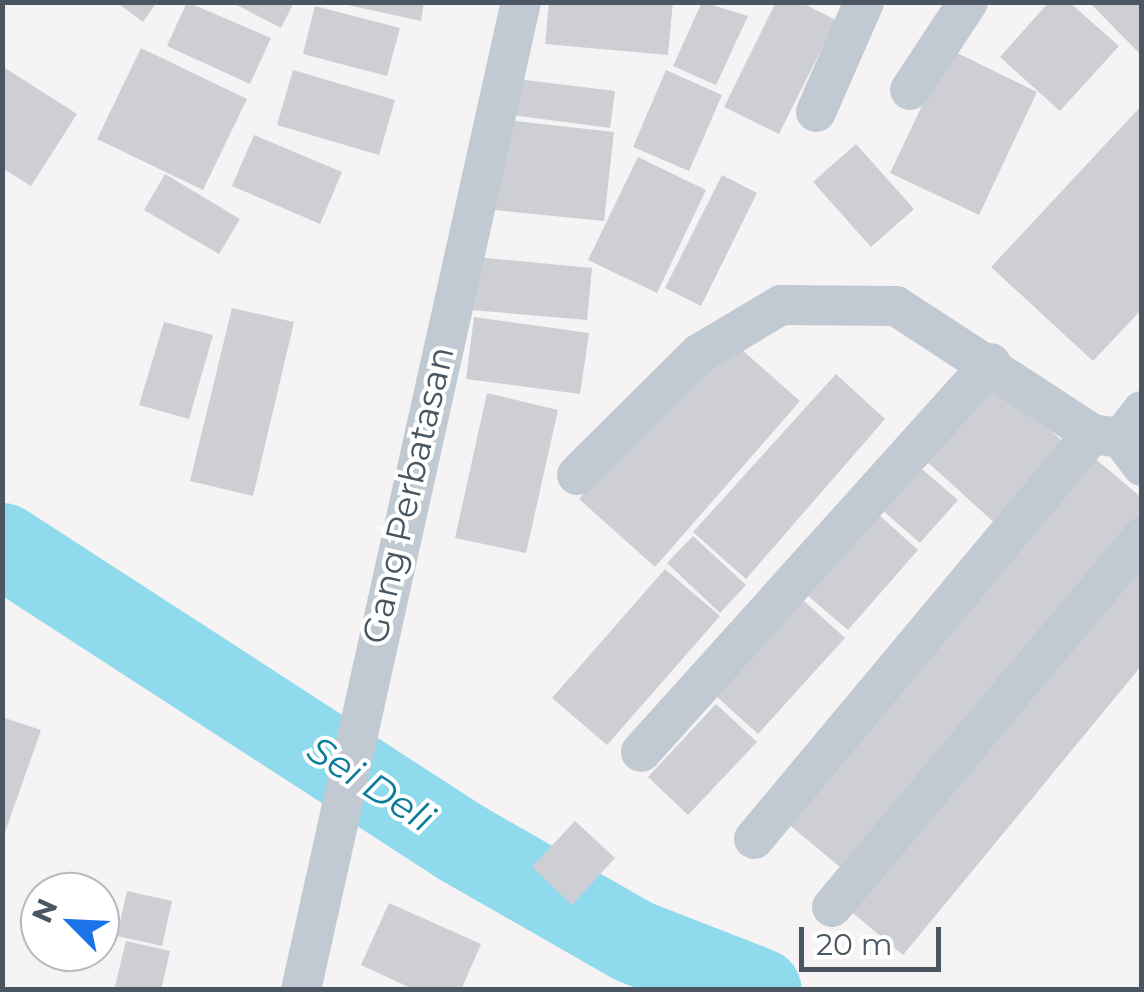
<!DOCTYPE html>
<html>
<head>
<meta charset="utf-8">
<style>
  body { margin:0 }
  #map { position:relative; width:1144px; height:992px; overflow:hidden; background:#f5f3f3; font-family:Montserrat,sans-serif }
  div>[style] { position:absolute }
  .river>* { height:85px; margin:-42.5px; padding:0 42.5px; transform-origin:42.5px; border-radius:42.5px; background:#90daee }
  .building>* { inset:0; background:#cdcfd5 }
  .street>* { height:40px; margin:-20px; padding:0 20px; transform-origin:20px; border-radius:20px; background:#c1cad2 }
  span { translate:-50% -50%; white-space:nowrap; text-align:center; line-height:1.15; -webkit-text-stroke:8px #fff; paint-order:stroke }
  .street-label { font-size:35px; color:#4a5661 }
  .water-label { font-size:38px; color:#0c7c9b; font-style:italic }
  .frame { position:absolute; inset:0; border:5px solid #4a5661; pointer-events:none }
  .north { position:absolute; left:20px; top:872px; width:100px; height:100px; box-sizing:border-box; background:#fff; border:2px solid #b7bbc0; border-radius:50%; rotate:294deg; font-size:28px; font-weight:700; line-height:40px; text-align:center; color:#4a5661 }
  .north::after { content:''; display:block; margin:auto; width:35px; height:45px; background:#1a73e8; clip-path:polygon(50% 0,100% 100%,50% 72%,0 100%) }
  .scale { position:absolute; left:799px; top:927px; width:142px; height:45px; box-sizing:border-box; border:5px solid #4a5661; border-top:0; padding-left:12px; font-size:30px; line-height:35px; white-space:nowrap; color:#4a5661; -webkit-text-stroke:8px #fff; paint-order:stroke }
</style>
</head>
<body>
<div id="map">
  <div class="river">
    <div style="left:2px;top:545px;width:548px;rotate:32.94deg"></div>
    <div style="left:462px;top:843px;width:197px;rotate:29.8deg"></div>
    <div style="left:633px;top:941px;width:135px;rotate:21.3deg"></div>
  </div>
  <div class="building">
    <div style="clip-path:polygon(116px 2px,157px 2px,143px 22px)"></div>
    <div style="clip-path:polygon(187px 2px,271px 38px,250px 84px,167px 46px)"></div>
    <div style="clip-path:polygon(231px 2px,294px 2px,281px 28px)"></div>
    <div style="clip-path:polygon(334px 2px,424px 2px,421px 21px)"></div>
    <div style="clip-path:polygon(549px 2px,673px 2px,668px 55px,545px 44px)"></div>
    <div style="clip-path:polygon(702px 2px,748px 16px,716px 85px,673px 66px)"></div>
    <div style="clip-path:polygon(776px 2px,800px 2px,836px 20px,779px 134px,724px 107px)"></div>
    <div style="clip-path:polygon(1049px 2px,1069px 2px,1119px 46px,1060px 111px,1000px 57px)"></div>
    <div style="clip-path:polygon(1089px 2px,1142px 2px,1142px 50px,1139px 53px)"></div>
    <div style="clip-path:polygon(315px 6px,400px 28px,387px 76px,303px 54px)"></div>
    <div style="clip-path:polygon(141px 48px,247px 99px,203px 190px,97px 139px)"></div>
    <div style="clip-path:polygon(949px 49px,1037px 92px,979px 215px,890px 173px)"></div>
    <div style="clip-path:polygon(2px 66px,77px 114px,31px 186px,2px 168px)"></div>
    <div style="clip-path:polygon(293px 70px,395px 100px,379px 155px,277px 125px)"></div>
    <div style="clip-path:polygon(666px 70px,722px 95px,689px 171px,633px 147px)"></div>
    <div style="clip-path:polygon(509px 78px,615px 91px,610px 128px,505px 114px)"></div>
    <div style="clip-path:polygon(1142px 105px,1142px 309px,1093px 361px,991px 267px)"></div>
    <div style="clip-path:polygon(505px 120px,614px 132px,604px 221px,494px 210px)"></div>
    <div style="clip-path:polygon(254px 135px,342px 172px,320px 224px,232px 186px)"></div>
    <div style="clip-path:polygon(856px 144px,914px 209px,871px 247px,813px 182px)"></div>
    <div style="clip-path:polygon(638px 157px,706px 190px,657px 293px,588px 260px)"></div>
    <div style="clip-path:polygon(165px 174px,240px 219px,219px 254px,144px 210px)"></div>
    <div style="clip-path:polygon(722px 175px,757px 193px,701px 306px,665px 288px)"></div>
    <div style="clip-path:polygon(475px 257px,592px 268px,587px 320px,471px 310px)"></div>
    <div style="clip-path:polygon(232px 308px,294px 322px,253px 496px,190px 481px)"></div>
    <div style="clip-path:polygon(474px 317px,589px 333px,580px 394px,466px 379px)"></div>
    <div style="clip-path:polygon(164px 322px,213px 335px,189px 419px,139px 405px)"></div>
    <div style="clip-path:polygon(732px 341px,800px 401px,655px 567px,579px 499px,679px 384px)"></div>
    <div style="clip-path:polygon(836px 374px,885px 419px,746px 579px,693px 532px)"></div>
    <div style="clip-path:polygon(994px 380px,1069px 447px,998px 526px,923px 458px)"></div>
    <div style="clip-path:polygon(487px 393px,558px 410px,526px 553px,455px 538px)"></div>
    <div style="clip-path:polygon(1085px 450px,1142px 498px,1142px 530px,853px 878px,780px 817px)"></div>
    <div style="clip-path:polygon(909px 458px,958px 500px,920px 543px,872px 501px)"></div>
    <div style="clip-path:polygon(878px 514px,918px 550px,848px 630px,807px 595px)"></div>
    <div style="clip-path:polygon(693px 536px,746px 585px,720px 613px,667px 563px)"></div>
    <div style="clip-path:polygon(1142px 539px,1142px 665px,903px 955px,842px 904px)"></div>
    <div style="clip-path:polygon(665px 569px,720px 616px,607px 745px,552px 698px)"></div>
    <div style="clip-path:polygon(803px 600px,845px 638px,758px 734px,715px 695px)"></div>
    <div style="clip-path:polygon(716px 704px,757px 742px,688px 815px,648px 777px)"></div>
    <div style="clip-path:polygon(2px 717px,41px 730px,3px 838px,2px 837px)"></div>
    <div style="clip-path:polygon(575px 821px,615px 858px,572px 905px,532px 867px)"></div>
    <div style="clip-path:polygon(127px 891px,172px 901px,162px 946px,117px 936px)"></div>
    <div style="clip-path:polygon(389px 903px,481px 944px,461px 990px,415px 990px,361px 965px)"></div>
    <div style="clip-path:polygon(126px 941px,170px 951px,161px 990px,114px 990px)"></div>
  </div>
  <div class="street">
    <div style="left:910px;top:90px;width:105px;rotate:-56.6deg"></div>
    <div style="left:816px;top:112px;width:120px;rotate:-66.4deg"></div>
    <div style="left:1142px;top:411px;width:34px;rotate:128deg"></div>
    <div style="left:1121px;top:438px;width:35px;rotate:53deg"></div>
    <div style="left:577px;top:475px;width:172px;rotate:-44.8deg"></div>
    <div style="left:699px;top:354px;width:96px;rotate:-30.9deg"></div>
    <div style="left:781px;top:305px;width:115px;rotate:0.5deg"></div>
    <div style="left:896px;top:306px;width:234px;rotate:33.1deg"></div>
    <div style="left:1092px;top:434px;width:29px;rotate:8deg"></div>
    <div style="left:641px;top:752px;width:523px;rotate:-48.02deg"></div>
    <div style="left:754px;top:839px;width:528px;rotate:-50.15deg"></div>
    <div style="left:832px;top:907px;width:483px;rotate:-50deg"></div>
    <div style="left:301px;top:990px;width:1012px;rotate:-77.45deg"></div>
  </div>
  <div class="street-label">
    <span style="left:408px;top:495px;rotate:-77deg">Gang Perbatasan</span>
  </div>
  <div class="water-label">
    <span style="left:371px;top:784px;rotate:33deg">Sei Deli</span>
  </div>
  <div class="frame"></div>
  <div class="north">N</div>
  <div class="scale">20 m</div>
</div>
</body>
</html>
